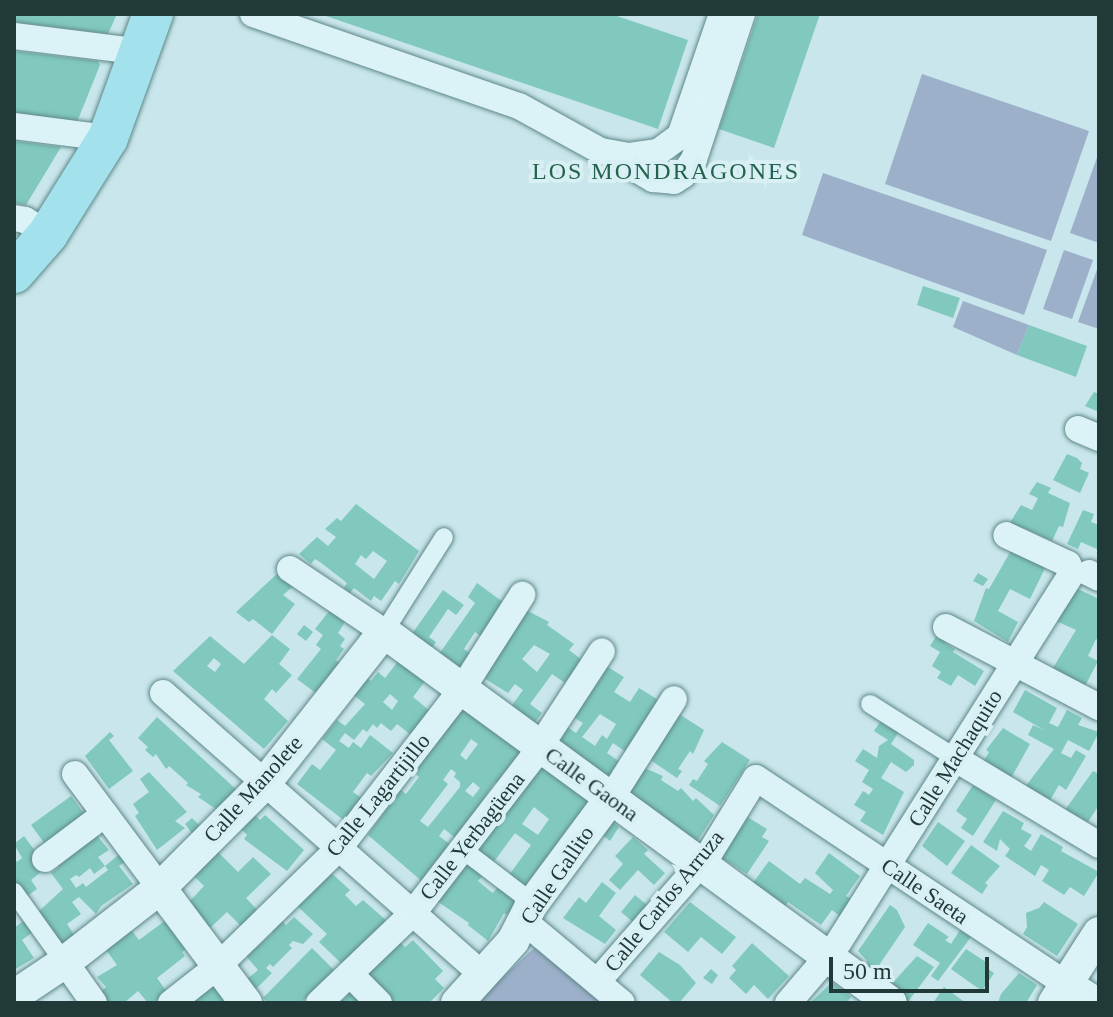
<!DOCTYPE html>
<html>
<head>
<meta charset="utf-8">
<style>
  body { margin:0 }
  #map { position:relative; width:1113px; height:1017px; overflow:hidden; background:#c8e6ec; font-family:"Times New Roman",serif }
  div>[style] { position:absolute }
  .green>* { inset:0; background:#9db0ca }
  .building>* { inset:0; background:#81c8bf }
  .roads { filter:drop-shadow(0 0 2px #5e8787) drop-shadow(0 0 2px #5e8787) }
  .pedestrian>* { height:18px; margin:-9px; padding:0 9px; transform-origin:9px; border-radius:9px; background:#dbf2f7 }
  .minor>* { height:26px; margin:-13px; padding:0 13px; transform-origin:13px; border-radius:13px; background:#dbf2f7 }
  .tertiary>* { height:32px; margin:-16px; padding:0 16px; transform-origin:16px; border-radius:16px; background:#dbf2f7 }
  .primary>* { height:40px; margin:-20px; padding:0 20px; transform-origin:20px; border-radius:20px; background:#a3e1ec }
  span { translate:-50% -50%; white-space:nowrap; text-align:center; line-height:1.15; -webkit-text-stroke:8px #d8eff4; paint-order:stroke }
  .street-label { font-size:22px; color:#213937 }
  .neighbourhood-label { font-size:24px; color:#23634e; letter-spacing:2px }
  .frame { position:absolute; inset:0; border:16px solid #213937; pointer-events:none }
  .scale { position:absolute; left:829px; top:957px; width:160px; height:36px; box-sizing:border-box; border:4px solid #213937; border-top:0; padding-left:10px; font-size:24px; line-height:28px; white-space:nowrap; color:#213937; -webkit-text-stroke:6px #d8eff4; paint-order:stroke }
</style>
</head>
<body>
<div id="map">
  <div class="green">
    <div style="clip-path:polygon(922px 74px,1089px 131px,1051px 241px,885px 184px)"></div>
    <div style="clip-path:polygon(1099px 152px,1099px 243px,1070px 233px)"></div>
    <div style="clip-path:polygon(823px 173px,1047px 250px,1024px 315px,802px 235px)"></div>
    <div style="clip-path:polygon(1064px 250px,1093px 260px,1072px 319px,1043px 309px)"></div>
    <div style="clip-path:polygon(1099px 264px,1099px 329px,1078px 322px)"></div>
    <div style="clip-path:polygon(963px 301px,1029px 325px,1017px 355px,953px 327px)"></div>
    <div style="clip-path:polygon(534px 948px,539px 949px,604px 1003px,475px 1003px)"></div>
  </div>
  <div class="building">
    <div style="clip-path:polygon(14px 14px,117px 14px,108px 34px,14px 22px)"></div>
    <div style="clip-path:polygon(611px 14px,688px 40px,658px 129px,323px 15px)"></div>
    <div style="clip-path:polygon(758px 14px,820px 14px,774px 148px,719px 129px)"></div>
    <div style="clip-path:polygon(14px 51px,98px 61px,100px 65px,77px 122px,14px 114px)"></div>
    <div style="clip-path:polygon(14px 141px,61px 147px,26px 205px,14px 203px)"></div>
    <div style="clip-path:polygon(923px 286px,960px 298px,953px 318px,917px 305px)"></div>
    <div style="clip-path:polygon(1029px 325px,1087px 346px,1076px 377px,1017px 355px)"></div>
    <div style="clip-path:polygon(1094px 392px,1099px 394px,1099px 412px,1085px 406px)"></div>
    <div style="clip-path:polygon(1067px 454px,1077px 458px,1082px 463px,1080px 469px,1089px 473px,1080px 493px,1053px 480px)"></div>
    <div style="clip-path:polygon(1037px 482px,1051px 488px,1048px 493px,1070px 503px,1063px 527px,1059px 526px,1052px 541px,1024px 528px,1022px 532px,1008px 526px,1021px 505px,1032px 510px,1038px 498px,1029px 494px)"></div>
    <div style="clip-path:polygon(evenodd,356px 504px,419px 551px,399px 584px,395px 581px,381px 601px,374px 596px,371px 601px,354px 588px,350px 593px,344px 588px,347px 583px,320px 562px,315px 559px,311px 564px,299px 554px,317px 537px,328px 546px,336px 537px,325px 529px,337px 518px,341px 521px,356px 504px,373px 551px,387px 561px,374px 579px,355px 564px,361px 555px,366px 559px,373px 551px)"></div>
    <div style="clip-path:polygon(1083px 510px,1094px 514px,1091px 522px,1099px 525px,1099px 550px,1081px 542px,1078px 549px,1067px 544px)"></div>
    <div style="clip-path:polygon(1013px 547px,1048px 562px,1030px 599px,1010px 589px,998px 611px,1018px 622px,1008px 642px,974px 621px,986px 588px,989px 589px)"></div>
    <div style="clip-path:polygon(279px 572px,296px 584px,283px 595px,295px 604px,272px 634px,253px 619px,249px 622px,236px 612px)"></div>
    <div style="clip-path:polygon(978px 573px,988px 579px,983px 586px,973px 581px)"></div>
    <div style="clip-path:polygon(477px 583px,507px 605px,484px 638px,475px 632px,464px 649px,472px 655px,459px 674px,437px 657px,475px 603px,468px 597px)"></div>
    <div style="clip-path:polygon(1076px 588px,1099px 599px,1099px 641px,1096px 639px,1088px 656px,1098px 661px,1083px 690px,1071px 683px,1073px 679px,1053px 668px,1076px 630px,1056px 621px)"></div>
    <div style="clip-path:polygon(443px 590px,464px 605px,456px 615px,448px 609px,429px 637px,436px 642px,429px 652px,409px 638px)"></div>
    <div style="clip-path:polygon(330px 610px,345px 622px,338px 633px,345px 639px,340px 646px,344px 649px,336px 660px,341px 664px,317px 694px,297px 679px,321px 649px,316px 645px,323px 635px,315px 629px)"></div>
    <div style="clip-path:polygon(evenodd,526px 610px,549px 622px,547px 625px,574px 644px,569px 650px,582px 660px,565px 683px,552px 674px,530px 704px,542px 713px,533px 725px,510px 708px,523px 690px,515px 684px,508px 693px,482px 677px,526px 610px,534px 645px,550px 654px,537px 672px,522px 659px,534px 645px)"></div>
    <div style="clip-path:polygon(304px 625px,313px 632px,306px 641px,297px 634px)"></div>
    <div style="clip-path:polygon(940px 630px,949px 636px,945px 643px,955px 649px,953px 652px,984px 671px,975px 686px,958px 675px,951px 686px,937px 678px,941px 672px,932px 666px,940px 652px,930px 646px)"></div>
    <div style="clip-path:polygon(evenodd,272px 635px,290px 649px,279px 664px,292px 675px,276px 693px,272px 689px,264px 699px,288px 721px,264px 749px,173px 671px,210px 636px,244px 664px,272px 635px,214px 658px,221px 664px,215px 672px,207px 666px,214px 658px)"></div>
    <div style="clip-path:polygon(evenodd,399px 660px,426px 680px,413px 697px,430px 711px,411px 735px,397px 724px,391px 731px,381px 723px,377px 728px,373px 724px,367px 732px,363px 729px,354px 740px,345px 733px,339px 741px,349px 748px,353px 742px,361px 748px,370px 735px,393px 753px,371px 776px,367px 773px,353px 792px,364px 800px,346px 822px,297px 784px,312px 764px,320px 770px,336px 750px,322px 739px,337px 720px,345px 726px,365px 704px,351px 693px,364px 676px,371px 681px,378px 672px,385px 678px,399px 660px,390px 694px,398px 701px,392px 710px,383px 702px,390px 694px)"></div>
    <div style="clip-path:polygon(evenodd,603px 664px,624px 677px,614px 692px,630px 702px,639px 688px,660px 701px,626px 752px,613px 743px,607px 753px,620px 762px,606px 782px,551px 743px,563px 724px,576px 733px,583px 723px,570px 715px,603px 664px,600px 714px,616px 724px,607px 739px,602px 735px,595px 746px,582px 737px,600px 714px)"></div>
    <div style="clip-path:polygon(1025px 690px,1057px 708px,1049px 723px,1058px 727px,1067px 710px,1082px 718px,1078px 725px,1099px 732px,1089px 751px,1068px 740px,1061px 753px,1071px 758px,1076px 750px,1086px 756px,1066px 790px,1059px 785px,1049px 802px,1025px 787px,1054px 749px,1028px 735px,1033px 725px,1044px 730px,1013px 712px)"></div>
    <div style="clip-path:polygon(evenodd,463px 706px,523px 751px,498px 784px,495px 782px,488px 792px,457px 839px,444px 829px,439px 836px,451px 845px,424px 883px,368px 835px,395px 797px,392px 795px,397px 787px,406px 794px,419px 777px,414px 773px,463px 706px,471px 739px,478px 744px,466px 760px,460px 755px,471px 739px,463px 706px,451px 769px,456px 773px,454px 777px,460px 782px,460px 787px,428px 827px,420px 821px,448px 784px,443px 780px,451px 769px,463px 706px,473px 782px,480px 788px,473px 797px,465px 791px,473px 782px)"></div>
    <div style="clip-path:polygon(676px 712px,704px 730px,693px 754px,690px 751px,678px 769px,682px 771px,677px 778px,646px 757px)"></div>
    <div style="clip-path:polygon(157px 717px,238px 791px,219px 811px,198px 797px,201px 794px,186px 785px,188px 783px,169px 766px,166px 769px,156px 754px,153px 757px,145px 750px,148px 747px,138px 738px)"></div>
    <div style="clip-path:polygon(882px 719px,900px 730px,891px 744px,914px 760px,914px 765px,906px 772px,891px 762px,881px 778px,904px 792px,883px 835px,860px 821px,866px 812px,854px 805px,863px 791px,869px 795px,873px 789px,862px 782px,869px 770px,855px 761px,863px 749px,877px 758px,879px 746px,888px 740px,874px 731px)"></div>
    <div style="clip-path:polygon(1003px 728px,1030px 744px,1010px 780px,982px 764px,989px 752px,986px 750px)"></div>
    <div style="clip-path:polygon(110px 732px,114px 736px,109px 740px,133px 771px,109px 789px,85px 756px)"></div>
    <div style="clip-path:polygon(722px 742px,750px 760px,720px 806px,689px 785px,693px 779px,697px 781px,708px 764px,704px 761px)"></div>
    <div style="clip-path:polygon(evenodd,538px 762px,591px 803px,528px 890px,509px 875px,531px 845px,515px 833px,493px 863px,473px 848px,538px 762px,534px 807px,549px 819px,538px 835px,522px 824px,534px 807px)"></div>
    <div style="clip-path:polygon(640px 766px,663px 776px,661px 780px,678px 791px,681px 788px,693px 801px,696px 798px,714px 815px,694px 846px,622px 794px)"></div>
    <div style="clip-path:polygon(1093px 771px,1099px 774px,1099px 805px,1088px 822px,1065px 810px)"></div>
    <div style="clip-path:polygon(149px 772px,187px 812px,175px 821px,185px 828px,157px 850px,135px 816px,139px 813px,133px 804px,149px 792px,140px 779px)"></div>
    <div style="clip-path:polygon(973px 785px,996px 800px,973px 836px,961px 828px,967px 819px,956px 811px)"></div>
    <div style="clip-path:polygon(71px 796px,85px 815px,45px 844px,31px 825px)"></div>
    <div style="clip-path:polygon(1003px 811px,1024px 823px,1021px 829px,1032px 835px,1024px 846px,1031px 851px,1041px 834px,1063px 847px,1061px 851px,1099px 872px,1084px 896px,1070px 887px,1064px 895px,1042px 881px,1049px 870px,1041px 865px,1035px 876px,1005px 856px,1010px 849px,1000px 839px,997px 851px,983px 842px)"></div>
    <div style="clip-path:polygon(253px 813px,260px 820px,265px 815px,304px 850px,287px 871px,244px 839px,247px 835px,239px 827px)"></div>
    <div style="clip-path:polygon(746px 816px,767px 829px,762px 837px,769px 841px,747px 874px,719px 856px)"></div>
    <div style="clip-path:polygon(192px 818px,202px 828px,194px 836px,185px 824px)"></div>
    <div style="clip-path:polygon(607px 818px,619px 827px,610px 841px,596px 830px)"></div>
    <div style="clip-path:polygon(938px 822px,965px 841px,947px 866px,922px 846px)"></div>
    <div style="clip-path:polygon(94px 832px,109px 850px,98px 857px,105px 866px,94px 874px,90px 868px,79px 877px,76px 875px,70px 879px,76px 888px,83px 883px,86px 887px,108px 870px,105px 866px,122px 852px,128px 860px,119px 866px,133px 884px,101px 906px,96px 914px,79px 897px,72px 902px,81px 914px,67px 924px,75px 936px,61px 947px,37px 913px,63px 889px,51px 873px,59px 867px,55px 862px)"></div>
    <div style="clip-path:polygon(24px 836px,47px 867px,31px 880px,37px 889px,26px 897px,14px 881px,14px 858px,17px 862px,22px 858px,14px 844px)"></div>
    <div style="clip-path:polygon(633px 837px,648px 850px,644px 854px,665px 873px,654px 885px,638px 870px,620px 890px,609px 880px,623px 864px,615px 856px)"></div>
    <div style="clip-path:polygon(971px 845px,1000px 866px,985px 883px,988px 885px,982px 894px,951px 873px)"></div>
    <div style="clip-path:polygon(216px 850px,238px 872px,253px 857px,271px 874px,246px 898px,258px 911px,242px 927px,227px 912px,210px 928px,189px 902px,204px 886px,192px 874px)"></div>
    <div style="clip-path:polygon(829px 853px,860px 876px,846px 896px,851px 899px,840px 916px,832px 910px,821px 925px,788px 902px,782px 911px,750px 887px,769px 861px,800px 884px,805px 878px,830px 894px,833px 890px,815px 873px)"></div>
    <div style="clip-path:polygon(466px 856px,486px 872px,478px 881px,490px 891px,493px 893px,501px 883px,520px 898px,507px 915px,504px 913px,488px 941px,468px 925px,469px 923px,434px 899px)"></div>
    <div style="clip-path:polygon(327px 869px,350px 890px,345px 895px,356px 906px,363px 900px,387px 921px,343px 965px,319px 942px,327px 934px,294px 903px)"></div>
    <div style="clip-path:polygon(602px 882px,616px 893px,599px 916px,616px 930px,605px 944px,563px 918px,579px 897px,586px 903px)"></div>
    <div style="clip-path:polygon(635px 895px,647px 905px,633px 922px,621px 912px)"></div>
    <div style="clip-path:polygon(690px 902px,736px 937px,722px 954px,701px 937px,688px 952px,664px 932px)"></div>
    <div style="clip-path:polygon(1044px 902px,1078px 924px,1057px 956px,1023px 934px,1027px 927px,1026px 913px,1039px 908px)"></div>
    <div style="clip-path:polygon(890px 905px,897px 910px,905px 927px,873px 974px,864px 967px,867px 961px,858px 951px)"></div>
    <div style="clip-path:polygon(170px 917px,191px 945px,182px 952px,185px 956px,157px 978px,167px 992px,153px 1003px,148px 1003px,138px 991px,124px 1003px,102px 1003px,96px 996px,106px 987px,97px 977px,117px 965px,104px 947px,129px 927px,139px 940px)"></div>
    <div style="clip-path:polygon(294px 917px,313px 934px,303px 944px,293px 941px,289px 945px,292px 948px,273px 967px,270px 964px,266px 968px,272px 973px,255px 990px,247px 979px,258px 970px,246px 956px,273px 933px,271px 931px,281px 920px,286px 925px)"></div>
    <div style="clip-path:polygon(26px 919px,34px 931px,22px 940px,34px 958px,14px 970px,14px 928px)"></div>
    <div style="clip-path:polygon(928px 923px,949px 937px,945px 940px,951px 944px,960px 930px,971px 937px,938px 981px,931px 976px,940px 963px,913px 945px)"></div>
    <div style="clip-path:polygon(397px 939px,405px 947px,413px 940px,443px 971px,435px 979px,444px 988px,429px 1003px,388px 1003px,368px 984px,374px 978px,366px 971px)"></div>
    <div style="clip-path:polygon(752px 943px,789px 976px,768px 999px,754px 985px,746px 994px,729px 978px,736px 970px,732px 966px)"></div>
    <div style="clip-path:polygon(312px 948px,334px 970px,301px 1003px,268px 1003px,263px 998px)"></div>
    <div style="clip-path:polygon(966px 949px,986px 962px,985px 967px,994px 973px,982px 991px,951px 969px)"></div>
    <div style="clip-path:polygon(659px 952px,680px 965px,696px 983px,679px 1003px,673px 1003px,640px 975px)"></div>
    <div style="clip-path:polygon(917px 956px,934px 967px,907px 1003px,887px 989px)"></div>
    <div style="clip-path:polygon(711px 969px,718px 975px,712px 984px,703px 978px)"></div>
    <div style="clip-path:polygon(1019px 973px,1037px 985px,1026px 1003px,998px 1003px,1001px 994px)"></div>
    <div style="clip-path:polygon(215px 981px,232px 1003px,187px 1003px)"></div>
    <div style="clip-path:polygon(832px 982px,851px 997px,847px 1003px,810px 1003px)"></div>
    <div style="clip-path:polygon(356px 987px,372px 1003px,333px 1003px,339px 996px,343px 1000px)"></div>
    <div style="clip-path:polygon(944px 987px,966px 1003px,933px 1003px)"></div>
  </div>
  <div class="roads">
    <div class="pedestrian">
      <div style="left:384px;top:632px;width:112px;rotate:-57.7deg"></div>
      <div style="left:870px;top:704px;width:90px;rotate:32.3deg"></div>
      <div style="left:462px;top:849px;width:81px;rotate:37.4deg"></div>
      <div style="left:14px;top:892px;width:74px;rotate:54.4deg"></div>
    </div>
    <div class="minor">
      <div style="left:253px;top:14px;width:281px;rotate:19.1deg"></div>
      <div style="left:519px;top:106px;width:94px;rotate:28.8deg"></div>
      <div style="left:601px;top:151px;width:27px;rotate:10deg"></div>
      <div style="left:628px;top:156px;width:30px;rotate:-8deg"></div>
      <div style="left:658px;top:152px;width:27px;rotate:-36deg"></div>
      <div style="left:680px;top:136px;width:129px;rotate:-71deg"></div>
      <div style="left:14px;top:36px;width:129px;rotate:7.1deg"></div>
      <div style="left:14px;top:126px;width:95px;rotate:7.3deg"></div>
      <div style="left:612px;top:155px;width:48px;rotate:30.3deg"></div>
      <div style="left:653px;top:179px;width:21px;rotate:5deg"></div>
      <div style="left:674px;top:181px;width:11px;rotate:-34deg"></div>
      <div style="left:683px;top:175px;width:19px;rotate:-55deg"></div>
      <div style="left:694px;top:159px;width:153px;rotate:-71.7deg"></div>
      <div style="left:14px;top:218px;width:11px;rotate:10deg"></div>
      <div style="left:25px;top:220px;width:27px;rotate:31deg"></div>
      <div style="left:1078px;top:429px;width:23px;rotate:23deg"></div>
      <div style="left:290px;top:569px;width:113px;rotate:33.8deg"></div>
      <div style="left:1089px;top:573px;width:11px;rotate:27deg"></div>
      <div style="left:946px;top:627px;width:173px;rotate:27.6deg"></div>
      <div style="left:163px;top:693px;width:428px;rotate:41.4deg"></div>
      <div style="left:966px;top:765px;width:155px;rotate:31deg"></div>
      <div style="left:75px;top:774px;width:142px;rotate:53.3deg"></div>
      <div style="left:611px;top:798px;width:117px;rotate:-57.5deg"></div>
      <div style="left:45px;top:859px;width:75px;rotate:-36.9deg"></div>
      <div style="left:525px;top:922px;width:126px;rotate:39.9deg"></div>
      <div style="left:65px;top:962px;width:50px;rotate:54.7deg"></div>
      <div style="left:350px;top:974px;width:41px;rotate:45deg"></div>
      <div style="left:597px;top:982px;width:170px;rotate:-48.8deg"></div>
      <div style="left:709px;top:854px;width:89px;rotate:-58.3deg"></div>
      <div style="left:756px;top:778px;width:372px;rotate:33.6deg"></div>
      <div style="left:171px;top:1003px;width:60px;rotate:-38.2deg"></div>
      <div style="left:218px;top:966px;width:169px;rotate:-44.3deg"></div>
      <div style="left:339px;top:848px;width:201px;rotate:-52.3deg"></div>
      <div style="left:462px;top:689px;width:112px;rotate:-57.4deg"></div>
      <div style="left:319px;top:1003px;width:130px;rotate:-43.8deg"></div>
      <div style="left:413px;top:913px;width:197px;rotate:-52.4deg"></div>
      <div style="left:533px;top:757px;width:126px;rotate:-56.9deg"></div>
      <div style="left:788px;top:1003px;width:72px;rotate:-49.5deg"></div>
      <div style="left:835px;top:948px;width:444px;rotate:-57.7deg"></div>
      <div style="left:1072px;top:573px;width:10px;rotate:-114deg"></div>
      <div style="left:1068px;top:564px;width:68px;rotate:-154.9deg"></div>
    </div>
    <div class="tertiary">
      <div style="left:160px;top:888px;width:144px;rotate:53.2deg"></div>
      <div style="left:1066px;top:984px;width:35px;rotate:33deg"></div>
      <div style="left:14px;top:996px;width:61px;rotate:-33.7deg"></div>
      <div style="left:65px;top:962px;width:120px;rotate:-37.9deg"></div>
      <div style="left:160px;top:888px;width:148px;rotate:-45deg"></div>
      <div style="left:265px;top:783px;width:192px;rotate:-51.8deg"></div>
      <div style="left:384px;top:632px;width:628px;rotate:36.2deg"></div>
      <div style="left:457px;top:1003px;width:84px;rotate:-47.9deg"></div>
      <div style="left:513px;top:941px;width:38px;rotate:-63deg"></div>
      <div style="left:530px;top:907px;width:136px;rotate:-53.4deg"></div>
      <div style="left:1054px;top:1003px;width:83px;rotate:-57.3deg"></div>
    </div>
    <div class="primary">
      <div style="left:14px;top:273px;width:52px;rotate:-48.9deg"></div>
      <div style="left:48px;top:234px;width:113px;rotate:-58deg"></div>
      <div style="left:108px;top:138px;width:132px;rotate:-70.1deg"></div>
    </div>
  </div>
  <div class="street-label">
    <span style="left:955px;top:758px;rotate:-58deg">Calle Machaquito</span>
    <span style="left:592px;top:784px;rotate:36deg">Calle Gaona</span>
    <span style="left:253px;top:789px;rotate:-48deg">Calle Manolete</span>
    <span style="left:378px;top:795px;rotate:-51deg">Calle Lagartijillo</span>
    <span style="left:472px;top:836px;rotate:-52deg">Calle Yerbagüena</span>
    <span style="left:557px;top:875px;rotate:-56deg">Calle Gallito</span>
    <span style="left:925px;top:891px;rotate:34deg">Calle Saeta</span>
    <span style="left:664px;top:901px;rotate:-51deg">Calle Carlos Arruza</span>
  </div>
  <div class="neighbourhood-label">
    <span style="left:666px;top:172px">LOS MONDRAGONES</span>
  </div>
  <div class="frame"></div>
  <div class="scale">50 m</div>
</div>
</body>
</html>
